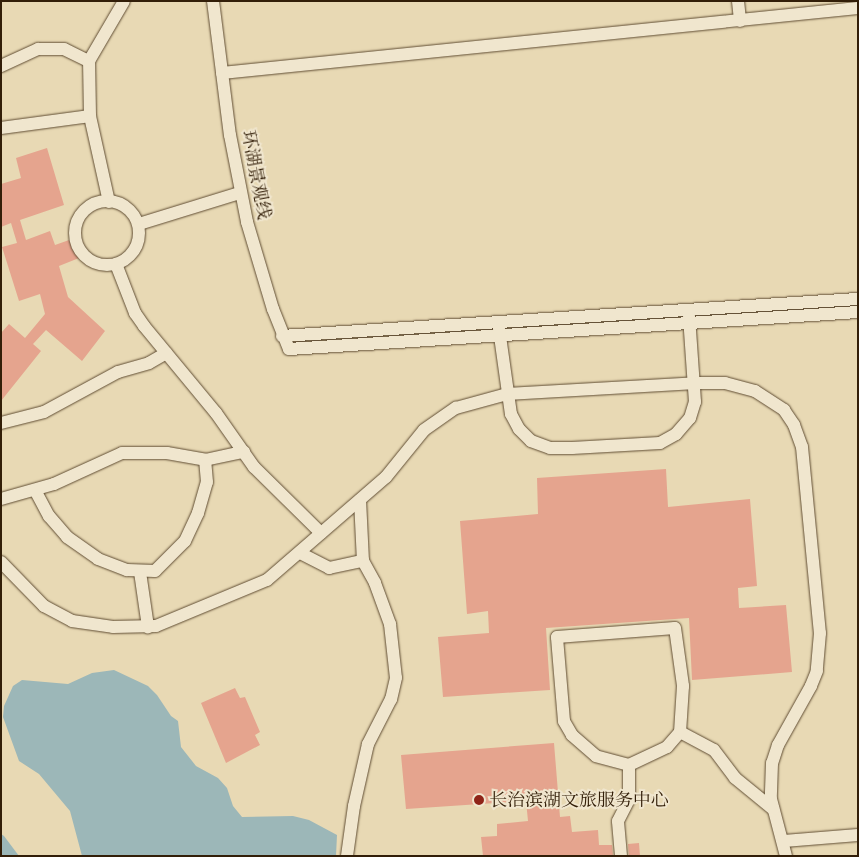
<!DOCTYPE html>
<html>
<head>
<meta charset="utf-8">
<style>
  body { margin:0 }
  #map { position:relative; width:859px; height:857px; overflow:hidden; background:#e8d9b4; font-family:Alegreya,"Noto Serif SC",serif }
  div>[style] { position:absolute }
  .water>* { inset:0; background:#9cb7b8 }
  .building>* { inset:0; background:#e5a48e }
  .roads { filter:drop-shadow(0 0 1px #604d33) drop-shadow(0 0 1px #604d33) }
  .minor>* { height:12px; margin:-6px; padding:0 6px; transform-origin:6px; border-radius:6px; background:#f0e6ce }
  .minor>.ring { margin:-6px; padding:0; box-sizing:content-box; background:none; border:12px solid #f0e6ce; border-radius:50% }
  .dots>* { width:14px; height:14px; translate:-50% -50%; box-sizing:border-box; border:2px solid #f0e6ce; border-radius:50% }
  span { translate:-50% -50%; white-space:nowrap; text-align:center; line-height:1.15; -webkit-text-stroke:4px #f0e6ce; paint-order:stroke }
  .street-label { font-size:18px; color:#321e08 }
  .poi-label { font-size:18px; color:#321e08 }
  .left { translate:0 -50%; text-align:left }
  .frame { position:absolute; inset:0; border:2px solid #321e08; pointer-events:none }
</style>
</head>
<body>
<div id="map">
  <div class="water">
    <div style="clip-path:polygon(114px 670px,148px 686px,157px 695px,171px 716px,178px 721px,181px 747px,196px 766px,218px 778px,227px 788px,233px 806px,242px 817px,293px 816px,309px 820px,337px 835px,336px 856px,82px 856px,70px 811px,39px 774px,19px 761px,3px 717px,4px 706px,13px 686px,22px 680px,68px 684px,92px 673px)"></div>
    <div style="clip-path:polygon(1px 834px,4px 836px,19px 856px,1px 856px)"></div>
  </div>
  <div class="building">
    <div style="clip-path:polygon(47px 148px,64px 205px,20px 220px,26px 240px,50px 231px,55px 245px,72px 239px,79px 258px,59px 266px,68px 297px,105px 331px,82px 361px,46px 330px,33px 344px,41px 351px,1px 401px,1px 333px,9px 324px,25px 338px,45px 314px,40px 294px,19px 301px,2px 247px,17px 243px,11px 223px,1px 227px,1px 184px,21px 178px,16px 158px)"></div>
    <div style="clip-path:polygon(666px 469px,668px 507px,750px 499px,757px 586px,738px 588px,739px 608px,786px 605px,792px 672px,692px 680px,689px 618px,546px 628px,550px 690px,443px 697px,438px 637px,489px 633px,488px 611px,467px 614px,460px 521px,538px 514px,537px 478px)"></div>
    <div style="clip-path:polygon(235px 688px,240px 698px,245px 697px,260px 732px,255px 735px,260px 745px,226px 763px,201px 703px)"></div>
    <div style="clip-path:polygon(554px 743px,560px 817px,570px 816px,572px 832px,598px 830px,599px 845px,612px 845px,613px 856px,483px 856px,481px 837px,497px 836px,497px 824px,528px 821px,526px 801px,406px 809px,401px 755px)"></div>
    <div style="clip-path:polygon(639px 843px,640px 856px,629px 856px,628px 844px)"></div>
  </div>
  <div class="roads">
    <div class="minor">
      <div style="left:213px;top:1px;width:135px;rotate:82.8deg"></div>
      <div style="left:230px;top:135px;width:89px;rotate:78.9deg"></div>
      <div style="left:247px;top:222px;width:91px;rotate:73.4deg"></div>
      <div style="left:273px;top:309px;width:43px;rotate:68.2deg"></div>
      <div style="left:289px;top:349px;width:570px;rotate:-3.72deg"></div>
      <div style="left:738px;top:1px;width:20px;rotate:84deg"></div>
      <div style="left:1px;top:66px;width:41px;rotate:-24.7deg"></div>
      <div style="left:38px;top:49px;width:26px"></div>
      <div style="left:64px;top:49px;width:28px;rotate:26deg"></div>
      <div style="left:222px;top:73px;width:639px;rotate:-5.84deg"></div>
      <div style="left:1px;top:128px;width:90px;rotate:-7.7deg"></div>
      <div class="ring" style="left:75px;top:201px;width:52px;height:52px"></div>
      <div style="left:109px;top:202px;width:88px;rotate:-102.5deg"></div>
      <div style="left:90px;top:116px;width:55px;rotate:-91deg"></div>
      <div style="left:89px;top:61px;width:69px;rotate:-59.7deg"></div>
      <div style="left:139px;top:224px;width:106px;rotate:-17.1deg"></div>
      <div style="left:116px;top:264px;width:53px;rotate:68.8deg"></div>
      <div style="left:135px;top:313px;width:16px;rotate:55deg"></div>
      <div style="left:144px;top:326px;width:113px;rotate:50.4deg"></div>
      <div style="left:216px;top:413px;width:66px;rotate:54.9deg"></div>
      <div style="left:254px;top:467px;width:94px;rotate:44.6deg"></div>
      <div style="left:499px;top:329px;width:86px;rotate:82deg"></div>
      <div style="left:511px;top:414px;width:17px;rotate:62deg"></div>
      <div style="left:519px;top:429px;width:17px;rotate:45deg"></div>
      <div style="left:531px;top:441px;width:20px;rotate:20deg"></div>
      <div style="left:550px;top:448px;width:22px"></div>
      <div style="left:572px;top:448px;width:88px;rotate:-3.3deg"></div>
      <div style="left:660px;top:443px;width:18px;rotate:-29deg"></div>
      <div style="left:676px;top:434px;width:21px;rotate:-49deg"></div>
      <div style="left:690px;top:418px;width:17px;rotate:-73deg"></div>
      <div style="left:695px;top:402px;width:86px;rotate:-94deg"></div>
      <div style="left:282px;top:336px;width:577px;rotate:-3.68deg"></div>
      <div style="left:1px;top:423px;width:44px;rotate:-14.3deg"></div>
      <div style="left:44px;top:412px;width:84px;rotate:-28.4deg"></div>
      <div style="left:118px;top:372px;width:32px;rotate:-16deg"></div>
      <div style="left:149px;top:363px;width:20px;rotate:-30deg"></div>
      <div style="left:35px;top:490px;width:30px;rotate:62deg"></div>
      <div style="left:49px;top:516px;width:28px;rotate:49deg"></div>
      <div style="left:67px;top:537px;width:38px;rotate:35deg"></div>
      <div style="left:98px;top:559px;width:31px;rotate:21deg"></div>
      <div style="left:127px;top:570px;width:28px;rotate:2deg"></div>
      <div style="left:155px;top:571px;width:42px;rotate:-45deg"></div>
      <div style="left:185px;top:541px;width:31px;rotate:-65deg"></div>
      <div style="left:198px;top:513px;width:32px;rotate:-74deg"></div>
      <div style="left:207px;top:482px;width:22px;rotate:-95deg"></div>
      <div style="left:1px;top:499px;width:55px;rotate:-15.8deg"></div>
      <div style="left:54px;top:484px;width:75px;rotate:-24.5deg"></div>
      <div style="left:122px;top:453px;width:45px"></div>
      <div style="left:167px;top:453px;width:39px;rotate:10deg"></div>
      <div style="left:205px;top:460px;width:40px;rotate:-12deg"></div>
      <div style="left:360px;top:500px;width:61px;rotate:87.2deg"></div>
      <div style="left:300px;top:553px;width:33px;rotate:27deg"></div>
      <div style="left:329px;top:568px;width:35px;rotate:-12deg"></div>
      <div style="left:363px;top:561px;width:25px;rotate:61deg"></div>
      <div style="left:375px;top:583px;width:44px;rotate:69.9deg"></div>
      <div style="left:390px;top:624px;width:54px;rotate:83.7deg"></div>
      <div style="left:396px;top:678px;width:22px;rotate:103deg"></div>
      <div style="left:391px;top:699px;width:51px;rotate:117.1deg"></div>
      <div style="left:368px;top:744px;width:64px;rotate:102.7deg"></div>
      <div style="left:354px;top:806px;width:50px;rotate:98deg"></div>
      <div style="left:1px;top:562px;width:62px;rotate:45.7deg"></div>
      <div style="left:44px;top:606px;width:32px;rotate:28deg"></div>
      <div style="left:72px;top:621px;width:41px;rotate:8.3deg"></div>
      <div style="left:113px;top:627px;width:43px;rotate:-1.3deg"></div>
      <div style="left:156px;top:626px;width:120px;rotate:-22.5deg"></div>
      <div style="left:267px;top:580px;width:157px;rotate:-40.9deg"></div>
      <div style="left:386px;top:477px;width:60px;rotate:-51deg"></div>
      <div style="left:424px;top:430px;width:39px;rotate:-35deg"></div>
      <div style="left:456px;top:408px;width:53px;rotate:-15.4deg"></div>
      <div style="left:507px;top:394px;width:189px;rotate:-3.3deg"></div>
      <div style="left:696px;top:383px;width:29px"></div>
      <div style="left:725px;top:383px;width:31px;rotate:15deg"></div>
      <div style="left:755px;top:391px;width:35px;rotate:33deg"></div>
      <div style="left:784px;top:410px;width:18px;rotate:56deg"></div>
      <div style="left:794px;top:425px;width:23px;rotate:70deg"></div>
      <div style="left:802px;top:447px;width:187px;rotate:84.5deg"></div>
      <div style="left:820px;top:633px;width:38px;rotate:95deg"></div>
      <div style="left:817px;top:671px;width:16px;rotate:112deg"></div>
      <div style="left:811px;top:686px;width:68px;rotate:119.2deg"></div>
      <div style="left:778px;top:745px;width:19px;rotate:108deg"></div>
      <div style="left:772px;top:763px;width:36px;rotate:92deg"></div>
      <div style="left:771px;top:799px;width:59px;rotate:75.3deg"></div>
      <div style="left:140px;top:572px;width:56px;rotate:81.7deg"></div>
      <div style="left:629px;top:765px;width:42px;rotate:-25.3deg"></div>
      <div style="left:667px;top:747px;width:20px;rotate:-49deg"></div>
      <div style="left:784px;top:841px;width:74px;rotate:-4.6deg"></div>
      <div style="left:621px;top:856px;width:35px;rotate:-95deg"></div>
      <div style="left:618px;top:821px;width:25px;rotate:-63deg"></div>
      <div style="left:629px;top:799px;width:34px;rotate:-90deg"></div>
      <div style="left:629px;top:765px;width:34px;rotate:-165deg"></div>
      <div style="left:596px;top:756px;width:32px;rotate:-139deg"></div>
      <div style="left:572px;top:735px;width:16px;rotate:-120deg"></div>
      <div style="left:564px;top:721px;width:84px;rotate:-94.8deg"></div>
      <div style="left:557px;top:637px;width:118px;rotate:-4.4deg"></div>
      <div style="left:675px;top:628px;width:59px;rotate:82.1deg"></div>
      <div style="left:683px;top:686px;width:46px;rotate:93.7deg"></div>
      <div style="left:680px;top:732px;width:38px;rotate:28deg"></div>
      <div style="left:714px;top:750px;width:35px;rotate:53deg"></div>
      <div style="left:735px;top:778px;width:49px;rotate:39.2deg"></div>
    </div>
  </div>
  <div class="dots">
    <div style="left:479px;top:800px;background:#8f2418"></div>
  </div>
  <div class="street-label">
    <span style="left:256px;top:175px;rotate:79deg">环湖景观线</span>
  </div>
  <div class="poi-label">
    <span class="left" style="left:489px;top:800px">长治滨湖文旅服务中心</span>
  </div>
  <div class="frame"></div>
</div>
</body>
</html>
